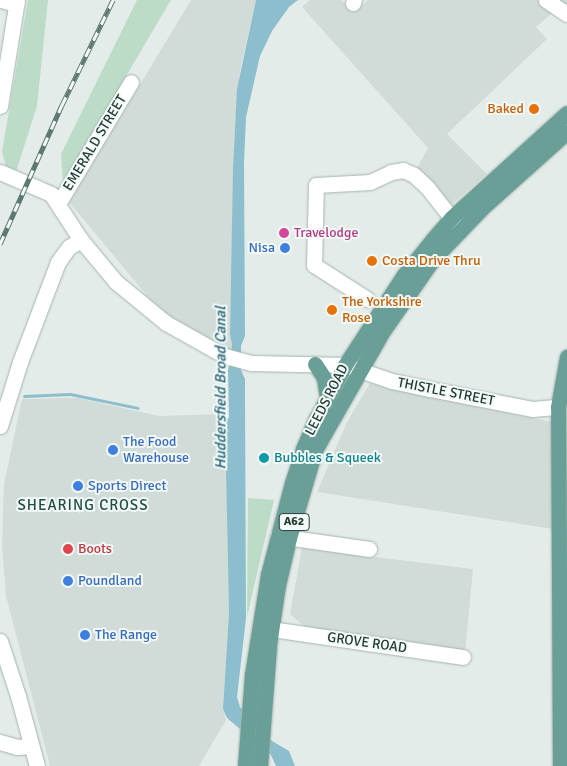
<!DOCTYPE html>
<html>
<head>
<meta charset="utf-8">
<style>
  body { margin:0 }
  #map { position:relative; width:567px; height:766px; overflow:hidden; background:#e3ece9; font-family:Signika,sans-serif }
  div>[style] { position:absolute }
  .built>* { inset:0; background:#d1dcd8 }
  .green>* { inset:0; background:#bcdcc8 }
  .water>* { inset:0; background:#8dbece }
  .stream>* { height:3px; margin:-1.5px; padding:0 1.5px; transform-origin:1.5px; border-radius:1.5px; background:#8dbece }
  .roads { filter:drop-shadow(0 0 1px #a6b4b0) drop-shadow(0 0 1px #a6b4b0) }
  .minor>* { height:15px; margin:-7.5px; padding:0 7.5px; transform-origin:7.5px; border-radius:7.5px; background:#fff }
  .major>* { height:15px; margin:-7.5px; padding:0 7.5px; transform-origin:7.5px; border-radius:7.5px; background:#699f97 }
  .rail>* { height:5px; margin-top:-2.5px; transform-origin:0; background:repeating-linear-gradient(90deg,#f3f9f6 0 9px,#5e7873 0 18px); box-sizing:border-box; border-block:1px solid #5e7873 }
  .dots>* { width:14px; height:14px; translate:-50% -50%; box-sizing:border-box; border:2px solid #f3f9f6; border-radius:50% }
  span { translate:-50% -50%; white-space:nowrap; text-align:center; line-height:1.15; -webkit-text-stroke:4px #f3f9f6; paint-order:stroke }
  .shield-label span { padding:1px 4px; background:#f3f9f6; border:1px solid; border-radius:4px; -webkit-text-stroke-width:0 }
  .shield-label { font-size:12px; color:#233c38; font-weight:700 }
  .food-label { font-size:14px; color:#c56008 }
  .right { translate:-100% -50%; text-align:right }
  .left { translate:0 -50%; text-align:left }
  .street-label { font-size:14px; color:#233c38 }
  .hotel-label { font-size:14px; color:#b23c85 }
  .shop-label { font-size:14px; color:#366cbe }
  .culture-label { font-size:14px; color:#0d838f }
  .health-label { font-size:14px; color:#be3a42 }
  .water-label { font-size:15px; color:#205f76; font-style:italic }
  .neighbourhood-label { font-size:15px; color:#204e47; letter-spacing:1px }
</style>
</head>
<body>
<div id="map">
  <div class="built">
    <div style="clip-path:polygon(191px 0,256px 0,240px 71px,235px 126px,230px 334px,234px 357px,169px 322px,69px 202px)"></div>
    <div style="clip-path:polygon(310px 0,341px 0,354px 12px,368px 0,567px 0,567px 7px,563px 4px,536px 27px,547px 39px,447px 134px,487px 174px,451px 205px,416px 170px,428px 148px,302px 7px)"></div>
    <div style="clip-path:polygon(370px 383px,385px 388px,552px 422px,553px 529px,317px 492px,347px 422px)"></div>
    <div style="clip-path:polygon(78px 398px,159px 416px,225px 414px,229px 613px,223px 709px,226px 720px,199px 766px,50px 766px,6px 596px,2px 545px,4px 484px,22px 399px)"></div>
    <div style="clip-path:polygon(302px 548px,473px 569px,465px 653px,310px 631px,290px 614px)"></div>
  </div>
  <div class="green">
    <div style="clip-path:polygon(28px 0,48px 0,37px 106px,16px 172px,6px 166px,2px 152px)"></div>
    <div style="clip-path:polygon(137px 0,171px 0,63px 183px,61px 154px)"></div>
    <div style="clip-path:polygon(248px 498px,274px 500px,247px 617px)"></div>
  </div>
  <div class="water">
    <div style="clip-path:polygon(256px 0,298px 0,289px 7px,272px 31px,260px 56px,246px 117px,244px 163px,245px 336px,241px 346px,241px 370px,245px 379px,245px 394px,246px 618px,237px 697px,240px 707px,272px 741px,289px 751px,295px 766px,276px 766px,271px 755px,227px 718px,223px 709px,229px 613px,225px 422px,229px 417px,228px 369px,231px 363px,232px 345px,230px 334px,233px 169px,237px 89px)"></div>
  </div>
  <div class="stream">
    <div style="left:24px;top:396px;width:46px;rotate:-2.5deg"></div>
    <div style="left:70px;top:394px;width:69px;rotate:11.6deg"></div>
  </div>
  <div class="roads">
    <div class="minor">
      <div style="left:1px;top:0;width:16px;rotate:14deg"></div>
      <div style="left:546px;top:0;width:25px;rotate:34deg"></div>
      <div style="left:353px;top:3px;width:3px;rotate:-72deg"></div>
      <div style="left:0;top:106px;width:107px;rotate:-80.9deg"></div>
      <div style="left:0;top:172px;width:56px;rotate:23.3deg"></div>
      <div style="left:51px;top:194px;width:55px;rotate:56.9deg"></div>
      <div style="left:81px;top:240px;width:55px;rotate:50.2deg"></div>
      <div style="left:116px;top:282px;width:65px;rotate:39.4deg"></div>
      <div style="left:166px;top:323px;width:68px;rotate:29.2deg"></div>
      <div style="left:225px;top:356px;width:28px;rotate:15deg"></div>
      <div style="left:252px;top:363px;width:93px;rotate:1.2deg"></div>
      <div style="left:345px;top:365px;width:50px;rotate:18.8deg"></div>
      <div style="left:392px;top:381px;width:39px;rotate:12deg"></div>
      <div style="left:430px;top:389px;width:105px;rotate:11deg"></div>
      <div style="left:533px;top:409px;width:25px;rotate:-5deg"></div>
      <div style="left:58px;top:204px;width:142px;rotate:-59.1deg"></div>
      <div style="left:367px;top:299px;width:63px;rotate:-147.3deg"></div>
      <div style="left:314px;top:265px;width:80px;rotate:-88.6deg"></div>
      <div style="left:316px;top:185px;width:54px;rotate:-3.2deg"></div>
      <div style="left:370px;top:182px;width:23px;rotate:-25deg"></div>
      <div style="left:391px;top:172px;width:12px;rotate:-9deg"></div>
      <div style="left:403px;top:170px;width:12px;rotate:24deg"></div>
      <div style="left:414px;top:175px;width:18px;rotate:43deg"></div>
      <div style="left:427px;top:187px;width:52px;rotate:52deg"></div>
      <div style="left:0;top:426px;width:67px;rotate:-72.6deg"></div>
      <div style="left:20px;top:362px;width:107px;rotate:-69.2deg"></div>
      <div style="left:58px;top:262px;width:19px;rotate:-54deg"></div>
      <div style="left:69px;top:247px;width:14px;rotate:-30deg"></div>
      <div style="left:278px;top:536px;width:92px;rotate:8.1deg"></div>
      <div style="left:271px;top:629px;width:194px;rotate:8.3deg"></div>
      <div style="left:0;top:641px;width:58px;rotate:71.9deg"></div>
      <div style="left:18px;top:696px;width:73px;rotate:74.8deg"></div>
      <div style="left:0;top:742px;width:18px;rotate:16deg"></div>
      <div style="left:17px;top:747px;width:14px;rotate:-4deg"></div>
    </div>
    <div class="major">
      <div style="left:315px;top:364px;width:17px;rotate:57deg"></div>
      <div style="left:324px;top:378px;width:20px;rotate:81deg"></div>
      <div style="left:245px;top:766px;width:91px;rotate:-85.6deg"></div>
      <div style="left:252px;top:675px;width:101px;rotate:-80.9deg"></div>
      <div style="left:268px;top:575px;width:95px;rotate:-75.4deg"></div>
      <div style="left:292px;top:483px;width:36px;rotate:-72deg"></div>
      <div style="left:303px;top:449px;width:33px;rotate:-67deg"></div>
      <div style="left:316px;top:419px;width:61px;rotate:-61.8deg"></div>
      <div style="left:345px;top:365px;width:108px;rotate:-56.8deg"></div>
      <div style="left:404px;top:275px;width:46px;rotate:-51.1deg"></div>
      <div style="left:433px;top:239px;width:28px;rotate:-49deg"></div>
      <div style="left:451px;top:218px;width:156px;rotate:-42.2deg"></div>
      <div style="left:260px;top:766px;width:121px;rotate:-85.7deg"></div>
      <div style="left:269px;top:645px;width:61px;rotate:-81.5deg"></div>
      <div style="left:278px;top:585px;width:48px;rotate:-76.8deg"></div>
      <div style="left:289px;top:538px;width:92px;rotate:-73.5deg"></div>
      <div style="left:315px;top:450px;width:137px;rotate:-60.3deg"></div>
      <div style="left:383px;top:331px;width:89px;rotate:-55.1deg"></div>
      <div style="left:434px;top:258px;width:69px;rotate:-46.2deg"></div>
      <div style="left:482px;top:208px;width:114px;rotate:-41.8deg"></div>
      <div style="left:560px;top:766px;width:359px;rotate:-90.3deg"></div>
      <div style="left:558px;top:407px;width:51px;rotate:-79.8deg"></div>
    </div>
  </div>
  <div class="rail">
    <div style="left:0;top:244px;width:152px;rotate:-66deg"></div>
    <div style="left:62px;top:105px;width:117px;rotate:-64.1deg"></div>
  </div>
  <div class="dots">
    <div style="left:534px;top:109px;background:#e8710a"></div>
    <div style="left:284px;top:233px;background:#d1479c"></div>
    <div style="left:285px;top:248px;background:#3f7fe0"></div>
    <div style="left:372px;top:261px;background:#e8710a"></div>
    <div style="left:332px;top:310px;background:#e8710a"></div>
    <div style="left:113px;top:450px;background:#3f7fe0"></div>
    <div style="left:264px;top:458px;background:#0f9aa8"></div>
    <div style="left:78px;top:486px;background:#3f7fe0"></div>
    <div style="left:68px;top:549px;background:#e0444e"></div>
    <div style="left:68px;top:581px;background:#3f7fe0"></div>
    <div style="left:85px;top:635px;background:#3f7fe0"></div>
  </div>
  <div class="shield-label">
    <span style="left:294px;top:522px">A62</span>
  </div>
  <div class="food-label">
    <span class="right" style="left:524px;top:109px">Baked</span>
    <span class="left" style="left:382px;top:261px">Costa Drive Thru</span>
    <span class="left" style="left:342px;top:310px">The Yorkshire<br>Rose</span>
  </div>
  <div class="street-label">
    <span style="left:95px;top:143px;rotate:-59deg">EMERALD STREET</span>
    <span style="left:446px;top:392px;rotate:11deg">THISTLE STREET</span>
    <span style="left:327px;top:400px;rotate:-63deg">LEEDS ROAD</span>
    <span style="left:367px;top:643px;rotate:8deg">GROVE ROAD</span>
  </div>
  <div class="hotel-label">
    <span class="left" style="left:294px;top:233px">Travelodge</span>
  </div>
  <div class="shop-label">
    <span class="right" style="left:275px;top:248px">Nisa</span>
    <span class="left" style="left:123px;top:450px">The Food<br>Warehouse</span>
    <span class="left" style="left:88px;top:486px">Sports Direct</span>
    <span class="left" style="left:78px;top:581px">Poundland</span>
    <span class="left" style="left:95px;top:635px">The Range</span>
  </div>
  <div class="culture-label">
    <span class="left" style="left:274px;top:458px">Bubbles &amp; Squeek</span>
  </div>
  <div class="health-label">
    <span class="left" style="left:78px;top:549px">Boots</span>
  </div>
  <div class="water-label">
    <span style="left:221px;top:388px;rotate:-90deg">Huddersfield Broad Canal</span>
  </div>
  <div class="neighbourhood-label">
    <span style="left:83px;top:506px">SHEARING CROSS</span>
  </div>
</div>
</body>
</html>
